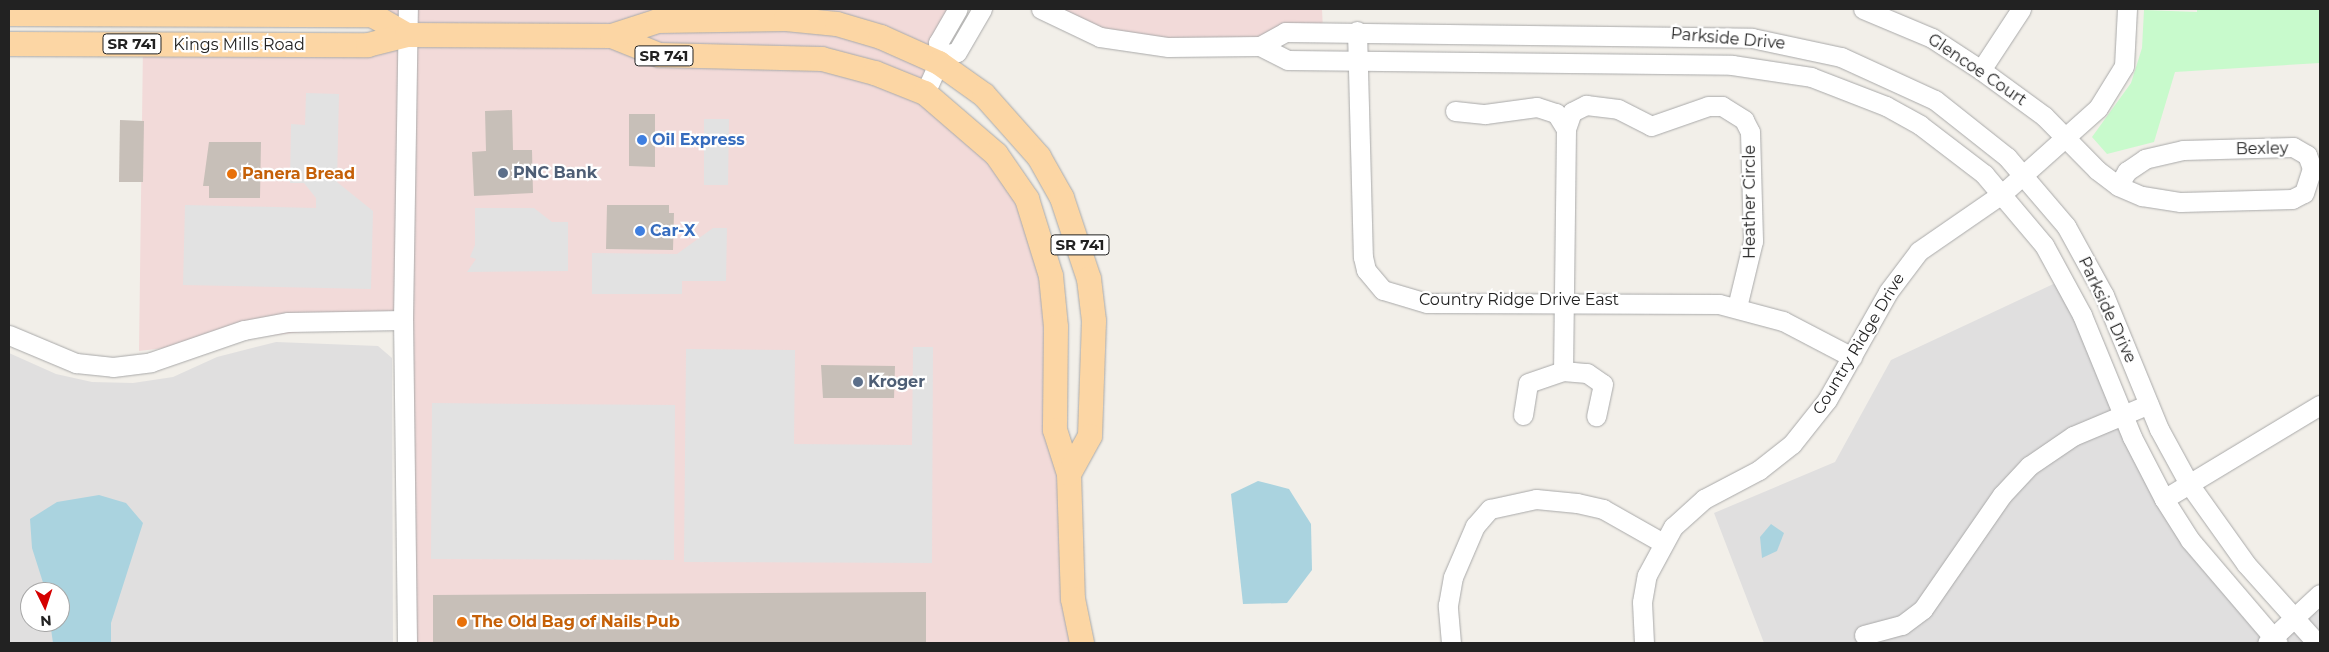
<!DOCTYPE html>
<html>
<head>
<meta charset="utf-8">
<style>
  body { margin:0 }
  #map { position:relative; width:2329px; height:652px; overflow:hidden; background:#f2efe9; font-family:Montserrat,sans-serif }
  div>[style] { position:absolute }
  .residential>* { inset:0; background:#e0dfdf }
  .commercial>* { inset:0; background:#f2dad9 }
  .park>* { inset:0; background:#c8facc }
  .parking>* { inset:0; background:#e2e2e2 }
  .water>* { inset:0; background:#aad3df }
  .building>* { inset:0; background:#c7bfb8 }
  .roads { filter:drop-shadow(0 0 1px #a9a9a9) drop-shadow(0 0 1px #a9a9a9) }
  .minor>* { height:19px; margin:-9.5px; padding:0 9.5px; transform-origin:9.5px; border-radius:9.5px; background:#fff }
  .major>* { height:24px; margin:-12px; padding:0 12px; transform-origin:12px; border-radius:12px; background:#fcd6a4 }
  .dots>* { width:14px; height:14px; translate:-50% -50%; box-sizing:border-box; border:2px solid #fff; border-radius:50% }
  span { translate:-50% -50%; white-space:nowrap; text-align:center; line-height:1.15; -webkit-text-stroke:4.5px #fff; paint-order:stroke }
  .shield-label span { padding:1px 4px; background:#fff; border:1px solid; border-radius:4px; -webkit-text-stroke-width:0 }
  .shield-label { font-size:15px; color:#222; font-weight:700 }
  .street-label { font-size:16px; color:#222 }
  .shop-label { font-size:16px; color:#366cbe; font-weight:700 }
  .left { translate:0 -50%; text-align:left }
  .service-label { font-size:16px; color:#4e5e75; font-weight:700 }
  .food-label { font-size:16px; color:#c56008; font-weight:700 }
  .frame { position:absolute; inset:0; border:10px solid #222; pointer-events:none }
  .north { position:absolute; left:20px; top:582px; width:50px; height:50px; box-sizing:border-box; background:#fff; border:1px solid #a7a7a7; border-radius:50%; rotate:176deg; font-size:14px; font-weight:700; line-height:20px; text-align:center; color:#222 }
  .north::after { content:''; display:block; margin:auto; width:18px; height:22px; background:#d40000; clip-path:polygon(50% 0,100% 100%,50% 72%,0 100%) }
</style>
</head>
<body>
<div id="map">
  <div class="residential">
    <div style="clip-path:polygon(2064px 279px,2164px 499px,2272px 637px,2320px 594px,2320px 643px,1764px 643px,1714px 513px,1835px 462px,1891px 360px)"></div>
    <div style="clip-path:polygon(evenodd,276px 342px,378px 346px,392px 358px,393px 643px,9px 643px,9px 353px,56px 374px,92px 382px,133px 383px,173px 377px,217px 357px,276px 342px,30px 592px,60px 592px,60px 622px,30px 622px,30px 592px)"></div>
  </div>
  <div class="commercial">
    <div style="clip-path:polygon(9px 9px,958px 9px,925px 93px,955px 116px,1038px 229px,1082px 643px,407px 643px,403px 320px,139px 351px,143px 44px,406px 35px,371px 15px)"></div>
    <div style="clip-path:polygon(1041px 9px,1322px 9px,1323px 31px,1260px 46px,1100px 37px)"></div>
  </div>
  <div class="park">
    <div style="clip-path:polygon(2197px 9px,2320px 9px,2320px 63px,2175px 72px,2154px 142px,2107px 154px,2092px 137px,2131px 83px,2142px 48px,2144px 10px,2197px 12px)"></div>
  </div>
  <div class="parking">
    <div style="clip-path:polygon(306px 93px,339px 94px,337px 182px,373px 211px,371px 289px,183px 285px,185px 205px,316px 208px,316px 198px,304px 183px,290px 183px,291px 124px,305px 125px)"></div>
    <div style="clip-path:polygon(704px 119px,729px 119px,728px 185px,704px 185px)"></div>
    <div style="clip-path:polygon(475px 208px,534px 208px,552px 222px,568px 222px,568px 271px,467px 272px,476px 259px,470px 257px,475px 245px)"></div>
    <div style="clip-path:polygon(713px 228px,727px 228px,726px 281px,682px 281px,682px 294px,592px 294px,592px 253px,677px 254px)"></div>
    <div style="clip-path:polygon(913px 347px,933px 347px,932px 563px,684px 562px,686px 349px,795px 350px,794px 444px,912px 445px)"></div>
    <div style="clip-path:polygon(432px 403px,675px 405px,674px 560px,431px 559px)"></div>
  </div>
  <div class="water">
    <div style="clip-path:polygon(1258px 481px,1289px 489px,1311px 524px,1312px 570px,1287px 603px,1243px 604px,1231px 494px)"></div>
    <div style="clip-path:polygon(99px 495px,126px 503px,143px 523px,111px 623px,111px 643px,53px 643px,50px 622px,60px 622px,60px 592px,46px 592px,32px 548px,30px 519px,57px 502px)"></div>
    <div style="clip-path:polygon(1771px 524px,1784px 533px,1777px 551px,1762px 558px,1760px 537px)"></div>
  </div>
  <div class="building">
    <div style="clip-path:polygon(512px 110px,513px 150px,532px 150px,533px 193px,474px 196px,472px 152px,486px 151px,485px 111px)"></div>
    <div style="clip-path:polygon(629px 114px,655px 114px,655px 167px,629px 166px)"></div>
    <div style="clip-path:polygon(120px 120px,144px 121px,143px 182px,119px 182px)"></div>
    <div style="clip-path:polygon(209px 142px,261px 142px,260px 198px,209px 198px,209px 186px,203px 186px)"></div>
    <div style="clip-path:polygon(607px 205px,669px 205px,669px 213px,674px 213px,673px 250px,606px 249px)"></div>
    <div style="clip-path:polygon(821px 365px,895px 366px,894px 398px,823px 398px)"></div>
    <div style="clip-path:polygon(926px 592px,926px 643px,433px 643px,433px 595px)"></div>
  </div>
  <div class="roads">
    <div class="minor">
      <div style="left:1041px;top:9px;width:65px;rotate:25.4deg"></div>
      <div style="left:1100px;top:37px;width:69px;rotate:8.4deg"></div>
      <div style="left:1168px;top:47px;width:92px;rotate:-0.6deg"></div>
      <div style="left:1260px;top:46px;width:31px;rotate:27deg"></div>
      <div style="left:1288px;top:60px;width:444px;rotate:0.6deg"></div>
      <div style="left:1732px;top:65px;width:80px;rotate:8.6deg"></div>
      <div style="left:1811px;top:77px;width:80px;rotate:21.1deg"></div>
      <div style="left:1886px;top:106px;width:39px;rotate:29deg"></div>
      <div style="left:1920px;top:125px;width:81px;rotate:37.4deg"></div>
      <div style="left:1984px;top:174px;width:93px;rotate:49.8deg"></div>
      <div style="left:2044px;top:245px;width:80px;rotate:61.5deg"></div>
      <div style="left:2082px;top:315px;width:132px;rotate:67.7deg"></div>
      <div style="left:2132px;top:437px;width:70px;rotate:62.7deg"></div>
      <div style="left:2164px;top:499px;width:49px;rotate:57.6deg"></div>
      <div style="left:2190px;top:540px;width:135px;rotate:49.5deg"></div>
      <div style="left:1863px;top:9px;width:75px;rotate:22.8deg"></div>
      <div style="left:1932px;top:38px;width:59px;rotate:33.1deg"></div>
      <div style="left:1981px;top:70px;width:78px;rotate:36.1deg"></div>
      <div style="left:2044px;top:116px;width:76px;rotate:45.5deg"></div>
      <div style="left:2097px;top:170px;width:26px;rotate:37deg"></div>
      <div style="left:2118px;top:186px;width:26px;rotate:23deg"></div>
      <div style="left:2142px;top:196px;width:39px;rotate:9deg"></div>
      <div style="left:2181px;top:202px;width:111px;rotate:-1.5deg"></div>
      <div style="left:2292px;top:199px;width:13px;rotate:-27deg"></div>
      <div style="left:2304px;top:193px;width:26px;rotate:-72deg"></div>
      <div style="left:2312px;top:168px;width:14px;rotate:-111deg"></div>
      <div style="left:2307px;top:155px;width:16px;rotate:-150deg"></div>
      <div style="left:2293px;top:147px;width:110px;rotate:178.4deg"></div>
      <div style="left:2183px;top:150px;width:39px;rotate:167deg"></div>
      <div style="left:2145px;top:159px;width:22px;rotate:146deg"></div>
      <div style="left:2127px;top:171px;width:17px;rotate:121deg"></div>
      <div style="left:1357px;top:31px;width:226px;rotate:88.5deg"></div>
      <div style="left:1363px;top:257px;width:13px;rotate:77deg"></div>
      <div style="left:1366px;top:270px;width:26px;rotate:50deg"></div>
      <div style="left:1383px;top:290px;width:46px;rotate:16.5deg"></div>
      <div style="left:1427px;top:303px;width:292px;rotate:0.2deg"></div>
      <div style="left:1719px;top:304px;width:66px;rotate:14.9deg"></div>
      <div style="left:1783px;top:321px;width:78px;rotate:27.6deg"></div>
      <div style="left:1260px;top:46px;width:29px;rotate:-29deg"></div>
      <div style="left:1285px;top:32px;width:467px;rotate:0.7deg"></div>
      <div style="left:1752px;top:38px;width:91px;rotate:12.1deg"></div>
      <div style="left:1841px;top:57px;width:103px;rotate:24.6deg"></div>
      <div style="left:1935px;top:100px;width:92px;rotate:38.4deg"></div>
      <div style="left:2007px;top:157px;width:91px;rotate:49.5deg"></div>
      <div style="left:2066px;top:226px;width:79px;rotate:61.2deg"></div>
      <div style="left:2104px;top:295px;width:145px;rotate:67.7deg"></div>
      <div style="left:2159px;top:429px;width:63px;rotate:61.4deg"></div>
      <div style="left:2189px;top:484px;width:98px;rotate:54.5deg"></div>
      <div style="left:2246px;top:564px;width:106px;rotate:48.1deg"></div>
      <div style="left:942px;top:55px;width:15px;rotate:-11deg"></div>
      <div style="left:957px;top:52px;width:50px;rotate:-59.8deg"></div>
      <div style="left:1981px;top:70px;width:73px;rotate:-56.7deg"></div>
      <div style="left:925px;top:93px;width:42px;rotate:-65.9deg"></div>
      <div style="left:942px;top:55px;width:13px;rotate:-108deg"></div>
      <div style="left:938px;top:43px;width:39px;rotate:-60deg"></div>
      <div style="left:1455px;top:111px;width:30px;rotate:6deg"></div>
      <div style="left:1485px;top:114px;width:52px;rotate:-7.7deg"></div>
      <div style="left:1537px;top:107px;width:20px;rotate:18deg"></div>
      <div style="left:1556px;top:113px;width:19px;rotate:58deg"></div>
      <div style="left:1566px;top:129px;width:242px;rotate:90.7deg"></div>
      <div style="left:1566px;top:129px;width:18px;rotate:-71deg"></div>
      <div style="left:1572px;top:112px;width:16px;rotate:-27deg"></div>
      <div style="left:1586px;top:105px;width:32px;rotate:7deg"></div>
      <div style="left:1618px;top:109px;width:37px;rotate:27deg"></div>
      <div style="left:1651px;top:126px;width:60px;rotate:-19.3deg"></div>
      <div style="left:1708px;top:106px;width:14px"></div>
      <div style="left:1722px;top:106px;width:26px;rotate:32deg"></div>
      <div style="left:1744px;top:120px;width:13px;rotate:63deg"></div>
      <div style="left:1750px;top:132px;width:109px;rotate:88.4deg"></div>
      <div style="left:1753px;top:241px;width:68px;rotate:103.6deg"></div>
      <div style="left:9px;top:335px;width:73px;rotate:22.7deg"></div>
      <div style="left:76px;top:363px;width:37px;rotate:6deg"></div>
      <div style="left:113px;top:367px;width:38px;rotate:-7deg"></div>
      <div style="left:151px;top:362px;width:98px;rotate:-19deg"></div>
      <div style="left:244px;top:330px;width:45px;rotate:-10.3deg"></div>
      <div style="left:288px;top:322px;width:115px;rotate:-1deg"></div>
      <div style="left:1523px;top:415px;width:32px;rotate:-81deg"></div>
      <div style="left:1528px;top:383px;width:37px;rotate:-19deg"></div>
      <div style="left:1563px;top:371px;width:24px;rotate:5deg"></div>
      <div style="left:1587px;top:373px;width:19px;rotate:35deg"></div>
      <div style="left:1603px;top:384px;width:33px;rotate:102deg"></div>
      <div style="left:2164px;top:499px;width:182px;rotate:-31.1deg"></div>
      <div style="left:1864px;top:635px;width:39px;rotate:-15deg"></div>
      <div style="left:1902px;top:625px;width:26px;rotate:-37deg"></div>
      <div style="left:1923px;top:609px;width:139px;rotate:-55.3deg"></div>
      <div style="left:2002px;top:495px;width:40px;rotate:-47deg"></div>
      <div style="left:2029px;top:466px;width:53px;rotate:-34.3deg"></div>
      <div style="left:2073px;top:436px;width:82px;rotate:-22.8deg"></div>
      <div style="left:407px;top:643px;width:323px;rotate:-90.7deg"></div>
      <div style="left:403px;top:320px;width:311px;rotate:-89.1deg"></div>
      <div style="left:1451px;top:643px;width:38px;rotate:-95deg"></div>
      <div style="left:1448px;top:605px;width:28px;rotate:-80deg"></div>
      <div style="left:1453px;top:577px;width:56px;rotate:-66.7deg"></div>
      <div style="left:1475px;top:526px;width:23px;rotate:-49deg"></div>
      <div style="left:1490px;top:509px;width:47px;rotate:-12.3deg"></div>
      <div style="left:1536px;top:499px;width:41px;rotate:5.6deg"></div>
      <div style="left:1577px;top:503px;width:27px;rotate:13deg"></div>
      <div style="left:1603px;top:509px;width:69px;rotate:29.5deg"></div>
      <div style="left:1644px;top:643px;width:41px;rotate:-92.8deg"></div>
      <div style="left:1642px;top:602px;width:27px;rotate:-80deg"></div>
      <div style="left:1647px;top:575px;width:55px;rotate:-61.6deg"></div>
      <div style="left:1673px;top:527px;width:42px;rotate:-42.1deg"></div>
      <div style="left:1704px;top:499px;width:62px;rotate:-27.8deg"></div>
      <div style="left:1759px;top:470px;width:42px;rotate:-38.2deg"></div>
      <div style="left:1792px;top:444px;width:56px;rotate:-51.5deg"></div>
      <div style="left:1827px;top:400px;width:124px;rotate:-60.5deg"></div>
      <div style="left:1888px;top:292px;width:51px;rotate:-52.9deg"></div>
      <div style="left:1919px;top:251px;width:102px;rotate:-34.6deg"></div>
      <div style="left:2003px;top:193px;width:127px;rotate:-41.8deg"></div>
      <div style="left:2098px;top:108px;width:49px;rotate:-58.2deg"></div>
      <div style="left:2124px;top:66px;width:57px;rotate:-87deg"></div>
      <div style="left:2267px;top:643px;width:72px;rotate:-42.8deg"></div>
    </div>
    <div class="major">
      <div style="left:9px;top:14px;width:363px;rotate:0.2deg"></div>
      <div style="left:372px;top:15px;width:40px;rotate:29.7deg"></div>
      <div style="left:612px;top:36px;width:51px;rotate:22deg"></div>
      <div style="left:659px;top:55px;width:163px;rotate:1.4deg"></div>
      <div style="left:822px;top:59px;width:55px;rotate:14.8deg"></div>
      <div style="left:875px;top:73px;width:54px;rotate:21.8deg"></div>
      <div style="left:925px;top:93px;width:94px;rotate:40.7deg"></div>
      <div style="left:996px;top:154px;width:55px;rotate:55.4deg"></div>
      <div style="left:1027px;top:199px;width:81px;rotate:72.7deg"></div>
      <div style="left:1051px;top:276px;width:51px;rotate:84.4deg"></div>
      <div style="left:1056px;top:327px;width:103px;rotate:90.6deg"></div>
      <div style="left:1055px;top:430px;width:46px;rotate:72.3deg"></div>
      <div style="left:1069px;top:474px;width:125px;rotate:88.2deg"></div>
      <div style="left:1073px;top:599px;width:45px;rotate:78.4deg"></div>
      <div style="left:9px;top:44px;width:359px;rotate:0.2deg"></div>
      <div style="left:368px;top:45px;width:40px;rotate:-14.4deg"></div>
      <div style="left:407px;top:35px;width:205px;rotate:0.3deg"></div>
      <div style="left:612px;top:36px;width:48px;rotate:-18.1deg"></div>
      <div style="left:658px;top:21px;width:128px;rotate:-0.9deg"></div>
      <div style="left:786px;top:19px;width:51px;rotate:5.6deg"></div>
      <div style="left:837px;top:24px;width:46px;rotate:16.5deg"></div>
      <div style="left:881px;top:37px;width:64px;rotate:24.1deg"></div>
      <div style="left:939px;top:63px;width:55px;rotate:35.4deg"></div>
      <div style="left:984px;top:95px;width:83px;rotate:48.4deg"></div>
      <div style="left:1039px;top:157px;width:47px;rotate:60.7deg"></div>
      <div style="left:1062px;top:198px;width:85px;rotate:71.6deg"></div>
      <div style="left:1089px;top:279px;width:42px;rotate:83.2deg"></div>
      <div style="left:1094px;top:321px;width:115px;rotate:92deg"></div>
      <div style="left:1090px;top:436px;width:43px;rotate:118.9deg"></div>
    </div>
  </div>
  <div class="dots">
    <div style="left:642px;top:140px;background:#3f7fe0"></div>
    <div style="left:503px;top:173px;background:#5c6f8a"></div>
    <div style="left:232px;top:174px;background:#e8710a"></div>
    <div style="left:640px;top:231px;background:#3f7fe0"></div>
    <div style="left:858px;top:382px;background:#5c6f8a"></div>
    <div style="left:462px;top:622px;background:#e8710a"></div>
  </div>
  <div class="shield-label">
    <span style="left:132px;top:44px">SR 741</span>
    <span style="left:664px;top:56px">SR 741</span>
    <span style="left:1080px;top:245px">SR 741</span>
  </div>
  <div class="street-label">
    <span style="left:1728px;top:39px;rotate:5deg">Parkside Drive</span>
    <span style="left:239px;top:45px">Kings Mills Road</span>
    <span style="left:1977px;top:70px;rotate:34deg">Glencoe Court</span>
    <span style="left:2262px;top:149px;rotate:-1deg">Bexley</span>
    <span style="left:1750px;top:202px;rotate:-90deg">Heather Circle</span>
    <span style="left:1519px;top:300px">Country Ridge Drive East</span>
    <span style="left:2107px;top:310px;rotate:65deg">Parkside Drive</span>
    <span style="left:1859px;top:344px;rotate:-59deg">Country Ridge Drive</span>
  </div>
  <div class="shop-label">
    <span class="left" style="left:652px;top:140px">Oil Express</span>
    <span class="left" style="left:650px;top:231px">Car-X</span>
  </div>
  <div class="service-label">
    <span class="left" style="left:513px;top:173px">PNC Bank</span>
    <span class="left" style="left:868px;top:382px">Kroger</span>
  </div>
  <div class="food-label">
    <span class="left" style="left:242px;top:174px">Panera Bread</span>
    <span class="left" style="left:472px;top:622px">The Old Bag of Nails Pub</span>
  </div>
  <div class="frame"></div>
  <div class="north">N</div>
</div>
</body>
</html>
